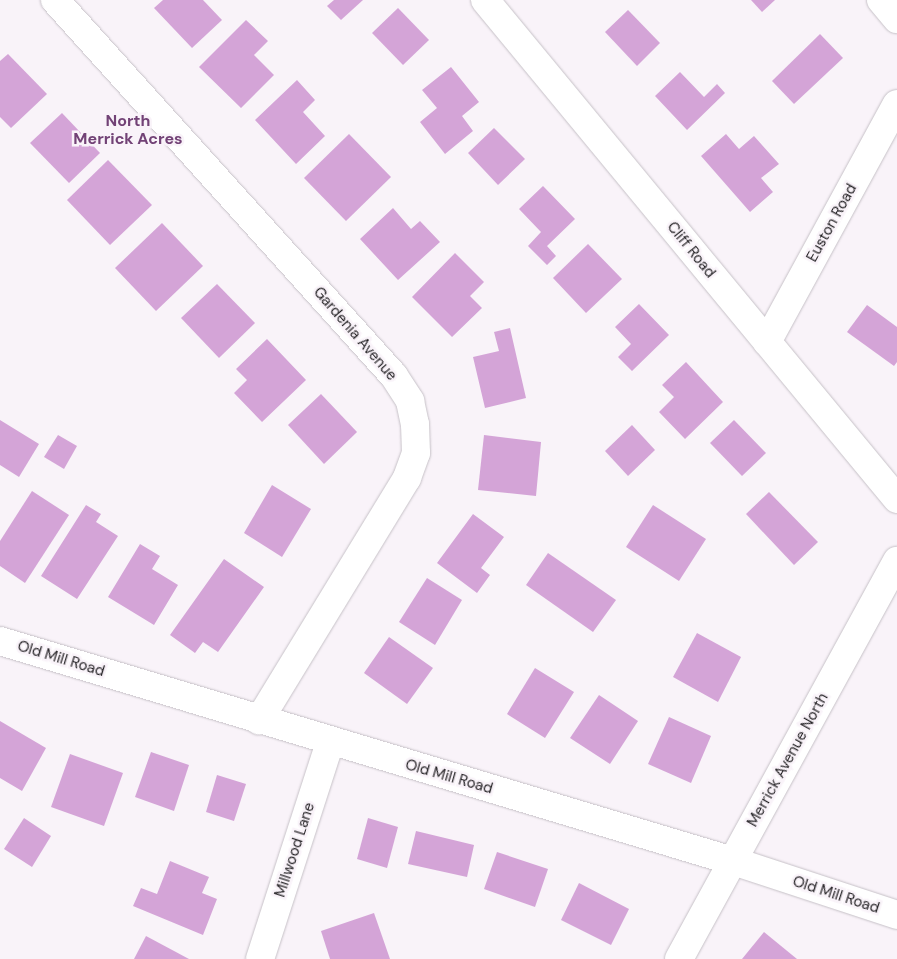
<!DOCTYPE html>
<html>
<head>
<meta charset="utf-8">
<style>
  body { margin:0 }
  #map { position:relative; width:897px; height:959px; overflow:hidden; background:#f9f3f9; font-family:"DM Sans",sans-serif }
  div>[style] { position:absolute }
  .building>* { inset:0; background:#d4a4d7 }
  .roads { filter:drop-shadow(0 0 1px #c6c1c7) drop-shadow(0 0 1px #c6c1c7) }
  .minor>* { height:28px; margin:-14px; padding:0 14px; transform-origin:14px; border-radius:14px; background:#fff }
  .secondary>* { height:28px; margin:-14px; padding:0 14px; transform-origin:14px; border-radius:14px; background:#fff }
  span { translate:-50% -50%; white-space:nowrap; text-align:center; line-height:1.15; -webkit-text-stroke:5px #f9f3f9; paint-order:stroke }
  .street-label { font-size:15px; color:#211f22 }
  .neighbourhood-label { font-size:16px; color:#724276; font-weight:700 }
</style>
</head>
<body>
<div id="map">
  <div class="building">
    <div style="clip-path:polygon(163px 0,203px 0,222px 20px,192px 48px,154px 8px)"></div>
    <div style="clip-path:polygon(334px 0,363px 0,341px 20px,327px 6px)"></div>
    <div style="clip-path:polygon(751px 0,775px 0,762px 12px)"></div>
    <div style="clip-path:polygon(398px 8px,429px 40px,403px 65px,372px 33px)"></div>
    <div style="clip-path:polygon(628px 10px,660px 43px,637px 66px,605px 32px)"></div>
    <div style="clip-path:polygon(246px 20px,268px 41px,254px 55px,274px 75px,241px 108px,199px 67px)"></div>
    <div style="clip-path:polygon(820px 34px,843px 58px,794px 104px,772px 81px)"></div>
    <div style="clip-path:polygon(8px 54px,47px 94px,11px 128px,0 117px,0 61px)"></div>
    <div style="clip-path:polygon(451px 67px,479px 102px,462px 116px,473px 131px,445px 154px,420px 122px,437px 108px,422px 90px)"></div>
    <div style="clip-path:polygon(680px 72px,704px 97px,717px 84px,725px 93px,687px 130px,655px 96px)"></div>
    <div style="clip-path:polygon(297px 80px,315px 100px,303px 112px,325px 136px,296px 164px,255px 120px)"></div>
    <div style="clip-path:polygon(62px 113px,100px 153px,69px 183px,30px 143px)"></div>
    <div style="clip-path:polygon(494px 128px,525px 159px,498px 185px,468px 153px)"></div>
    <div style="clip-path:polygon(349px 134px,391px 177px,346px 221px,304px 178px)"></div>
    <div style="clip-path:polygon(726px 134px,739px 149px,754px 136px,779px 164px,761px 178px,773px 192px,750px 212px,701px 156px)"></div>
    <div style="clip-path:polygon(108px 160px,152px 205px,110px 245px,67px 200px)"></div>
    <div style="clip-path:polygon(543px 186px,575px 219px,547px 246px,556px 256px,547px 265px,528px 246px,541px 232px,519px 209px)"></div>
    <div style="clip-path:polygon(393px 208px,411px 229px,420px 221px,440px 242px,398px 280px,360px 239px)"></div>
    <div style="clip-path:polygon(162px 223px,203px 266px,156px 311px,115px 268px)"></div>
    <div style="clip-path:polygon(588px 244px,622px 279px,586px 313px,553px 278px)"></div>
    <div style="clip-path:polygon(455px 253px,484px 282px,470px 296px,482px 308px,452px 337px,412px 297px)"></div>
    <div style="clip-path:polygon(217px 284px,255px 323px,219px 358px,181px 318px)"></div>
    <div style="clip-path:polygon(639px 304px,669px 335px,632px 371px,618px 357px,631px 344px,615px 327px)"></div>
    <div style="clip-path:polygon(867px 305px,897px 327px,897px 362px,894px 366px,847px 332px)"></div>
    <div style="clip-path:polygon(510px 328px,526px 398px,485px 408px,473px 357px,499px 351px,494px 332px)"></div>
    <div style="clip-path:polygon(267px 339px,306px 380px,262px 422px,234px 393px,247px 380px,236px 369px)"></div>
    <div style="clip-path:polygon(686px 362px,723px 402px,685px 439px,659px 412px,674px 397px,662px 385px)"></div>
    <div style="clip-path:polygon(321px 394px,357px 432px,324px 464px,288px 425px)"></div>
    <div style="clip-path:polygon(0 420px,39px 444px,19px 477px,0 465px)"></div>
    <div style="clip-path:polygon(734px 420px,766px 453px,742px 476px,710px 443px)"></div>
    <div style="clip-path:polygon(632px 425px,655px 450px,628px 476px,605px 451px)"></div>
    <div style="clip-path:polygon(58px 435px,77px 446px,64px 469px,44px 457px)"></div>
    <div style="clip-path:polygon(484px 435px,541px 442px,536px 496px,478px 490px)"></div>
    <div style="clip-path:polygon(272px 485px,311px 509px,282px 557px,244px 533px)"></div>
    <div style="clip-path:polygon(32px 491px,69px 515px,25px 583px,0 566px,0 541px)"></div>
    <div style="clip-path:polygon(769px 492px,818px 542px,794px 565px,746px 514px)"></div>
    <div style="clip-path:polygon(86px 505px,101px 514px,96px 522px,118px 536px,77px 599px,41px 576px)"></div>
    <div style="clip-path:polygon(653px 505px,706px 539px,679px 581px,626px 547px)"></div>
    <div style="clip-path:polygon(473px 514px,504px 537px,481px 568px,490px 575px,477px 593px,437px 563px)"></div>
    <div style="clip-path:polygon(140px 544px,160px 556px,152px 569px,178px 585px,154px 625px,108px 597px)"></div>
    <div style="clip-path:polygon(548px 553px,616px 600px,593px 632px,526px 585px)"></div>
    <div style="clip-path:polygon(224px 559px,264px 587px,218px 652px,203px 642px,195px 653px,170px 635px)"></div>
    <div style="clip-path:polygon(427px 578px,462px 600px,435px 645px,399px 622px)"></div>
    <div style="clip-path:polygon(697px 633px,741px 657px,718px 702px,673px 677px)"></div>
    <div style="clip-path:polygon(389px 637px,433px 668px,407px 704px,364px 673px)"></div>
    <div style="clip-path:polygon(535px 668px,574px 692px,545px 738px,507px 714px)"></div>
    <div style="clip-path:polygon(599px 695px,638px 721px,610px 764px,570px 738px)"></div>
    <div style="clip-path:polygon(669px 717px,711px 736px,691px 783px,648px 764px)"></div>
    <div style="clip-path:polygon(0 721px,46px 748px,22px 791px,0 778px)"></div>
    <div style="clip-path:polygon(151px 752px,189px 765px,174px 811px,135px 797px)"></div>
    <div style="clip-path:polygon(70px 754px,123px 773px,104px 826px,51px 807px)"></div>
    <div style="clip-path:polygon(217px 775px,246px 784px,234px 821px,206px 812px)"></div>
    <div style="clip-path:polygon(24px 818px,51px 836px,32px 867px,4px 849px)"></div>
    <div style="clip-path:polygon(368px 818px,398px 827px,387px 868px,357px 859px)"></div>
    <div style="clip-path:polygon(416px 831px,474px 845px,467px 877px,408px 864px)"></div>
    <div style="clip-path:polygon(497px 852px,548px 869px,535px 907px,484px 889px)"></div>
    <div style="clip-path:polygon(170px 861px,209px 877px,202px 893px,217px 899px,203px 935px,133px 906px,141px 888px,157px 894px)"></div>
    <div style="clip-path:polygon(579px 883px,629px 909px,611px 945px,561px 920px)"></div>
    <div style="clip-path:polygon(374px 913px,390px 959px,330px 959px,321px 931px)"></div>
    <div style="clip-path:polygon(764px 932px,797px 959px,742px 959px)"></div>
    <div style="clip-path:polygon(146px 936px,189px 959px,134px 959px)"></div>
  </div>
  <div class="roads">
    <div class="minor">
      <div style="left:55px;top:0;width:506px;rotate:47.96deg"></div>
      <div style="left:394px;top:376px;width:30px;rotate:57deg"></div>
      <div style="left:410px;top:401px;width:24px;rotate:78deg"></div>
      <div style="left:415px;top:424px;width:29px;rotate:88deg"></div>
      <div style="left:416px;top:453px;width:27px;rotate:110deg"></div>
      <div style="left:407px;top:478px;width:284px;rotate:121.4deg"></div>
      <div style="left:485px;top:0;width:647px;rotate:50.46deg"></div>
      <div style="left:881px;top:0;width:25px;rotate:50deg"></div>
      <div style="left:767px;top:342px;width:271px;rotate:-61.4deg"></div>
      <div style="left:0;top:641px;width:765px;rotate:16.71deg"></div>
      <div style="left:733px;top:861px;width:173px;rotate:18.2deg"></div>
      <div style="left:260px;top:959px;width:228px;rotate:-72.1deg"></div>
    </div>
    <div class="secondary">
      <div style="left:679px;top:959px;width:454px;rotate:-61.3deg"></div>
    </div>
  </div>
  <div class="street-label">
    <span style="left:832px;top:223px;rotate:-61deg">Euston Road</span>
    <span style="left:691px;top:250px;rotate:51deg">Cliff Road</span>
    <span style="left:355px;top:334px;rotate:49deg">Gardenia Avenue</span>
    <span style="left:61px;top:659px;rotate:17deg">Old Mill Road</span>
    <span style="left:788px;top:760px;rotate:-61deg">Merrick Avenue North</span>
    <span style="left:449px;top:777px;rotate:16deg">Old Mill Road</span>
    <span style="left:295px;top:850px;rotate:-72deg">Millwood Lane</span>
    <span style="left:836px;top:895px;rotate:18deg">Old Mill Road</span>
  </div>
  <div class="neighbourhood-label">
    <span style="left:128px;top:130px">North<br>Merrick Acres</span>
  </div>
</div>
</body>
</html>
